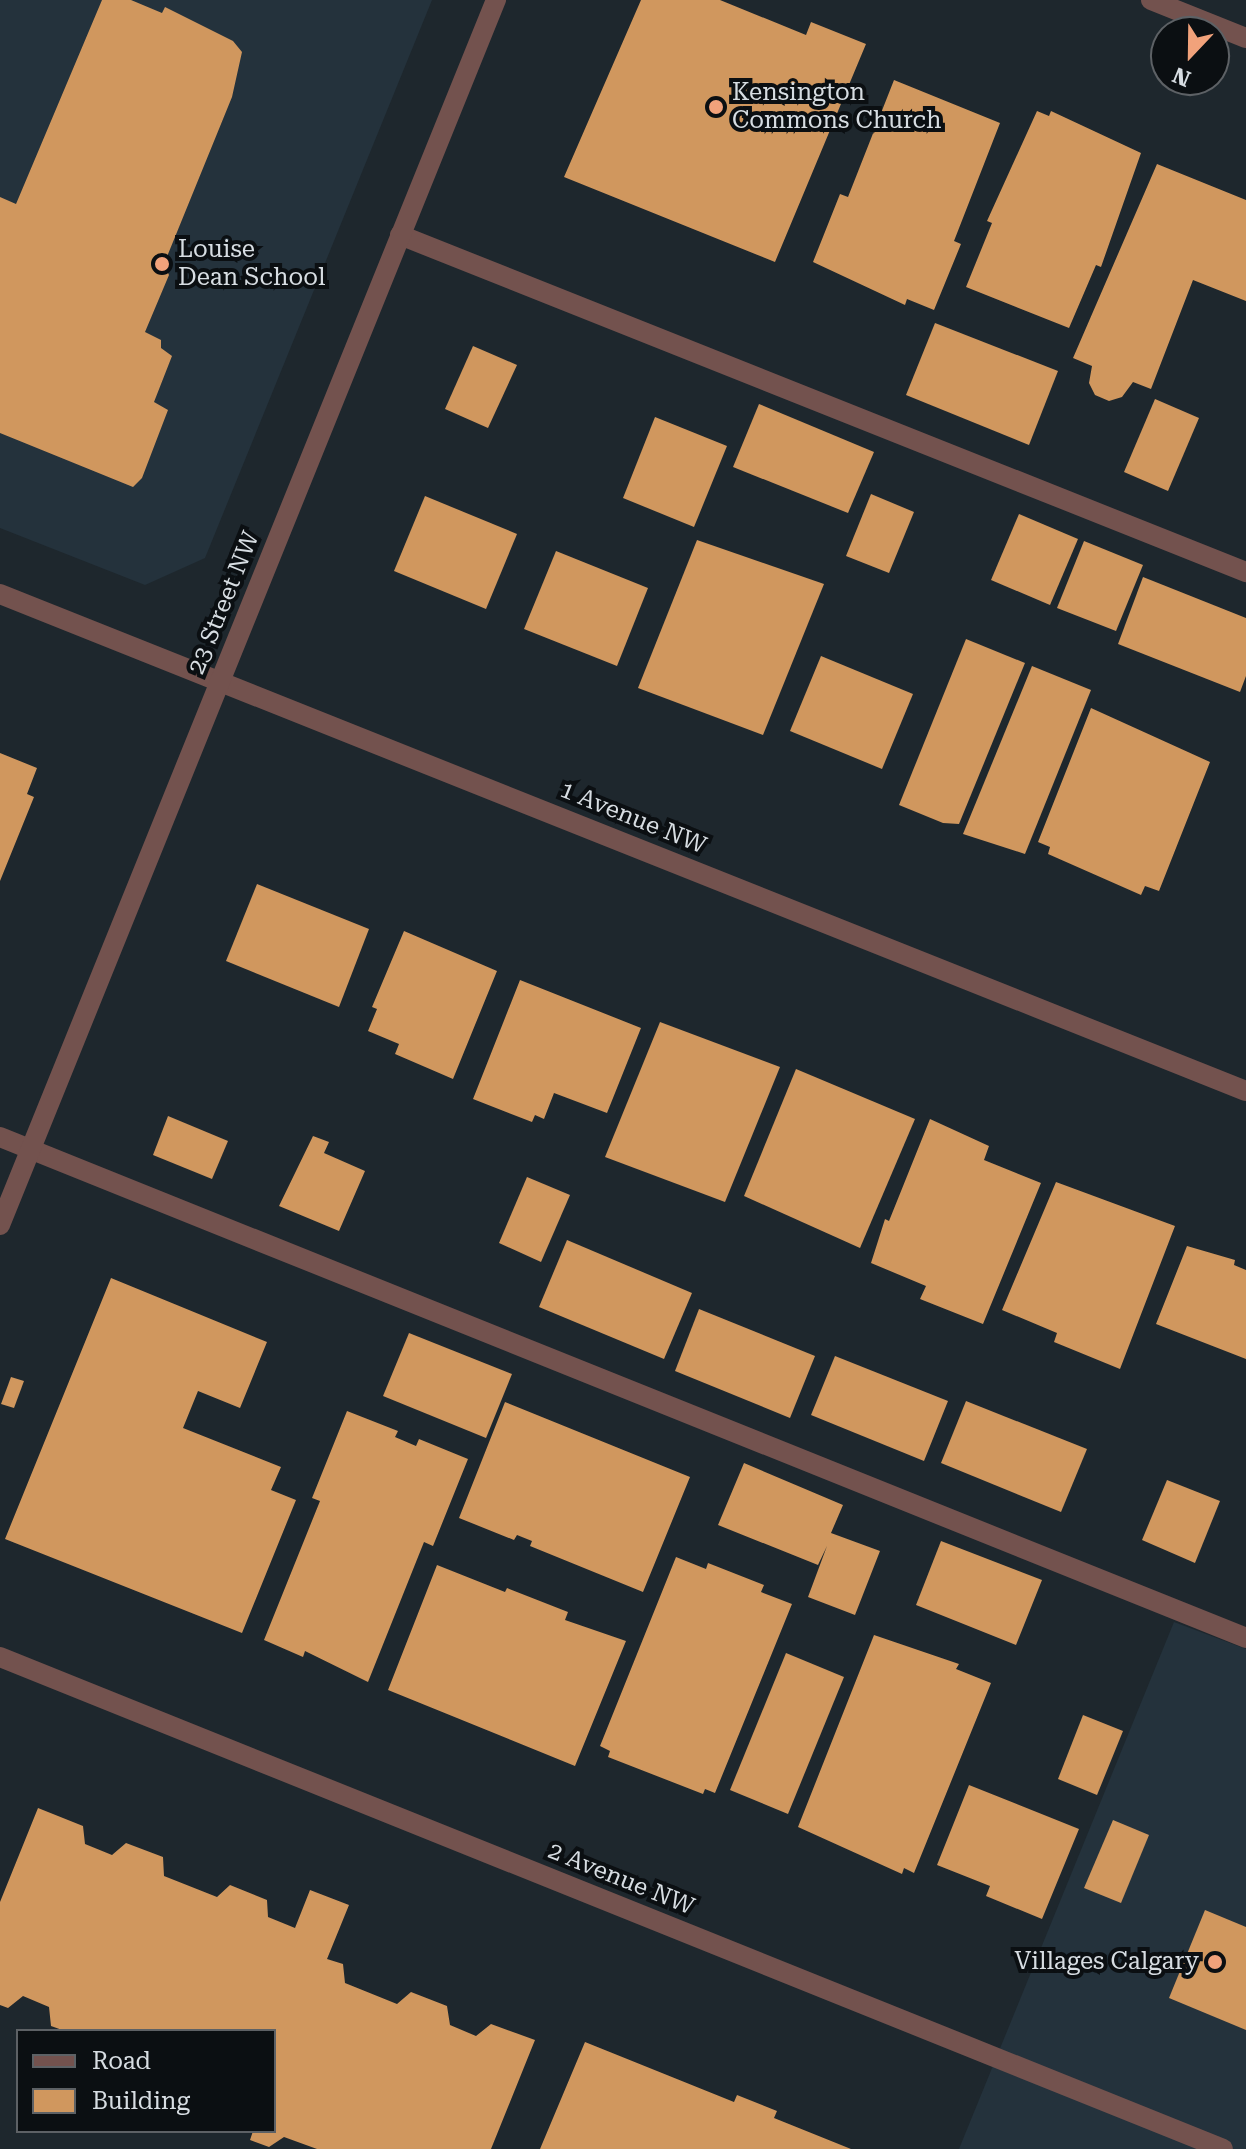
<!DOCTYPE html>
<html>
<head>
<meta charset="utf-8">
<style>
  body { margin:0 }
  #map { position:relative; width:1246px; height:2149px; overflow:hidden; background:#1e272d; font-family:"Roboto Serif",serif }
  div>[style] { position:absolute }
  .built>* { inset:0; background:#24323c }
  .building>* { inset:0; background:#d0975e }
  .minor>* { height:20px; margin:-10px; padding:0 10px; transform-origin:10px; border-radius:10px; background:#73524e }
  .dots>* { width:22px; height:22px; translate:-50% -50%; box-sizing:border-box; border:4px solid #0b0f12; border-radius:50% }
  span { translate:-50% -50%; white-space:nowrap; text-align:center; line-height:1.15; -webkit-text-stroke:8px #0b0f12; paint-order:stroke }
  .poi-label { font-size:24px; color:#d7dde2 }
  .left { translate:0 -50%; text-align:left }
  .right { translate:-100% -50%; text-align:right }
  .street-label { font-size:24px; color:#d7dde2 }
  .legend { position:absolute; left:16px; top:2029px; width:260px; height:104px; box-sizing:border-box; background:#0b0f12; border:2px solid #5d6165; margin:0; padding:10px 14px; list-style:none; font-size:24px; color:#d7dde2 }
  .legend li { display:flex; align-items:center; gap:16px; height:40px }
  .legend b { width:40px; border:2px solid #5d6165 }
  .north { position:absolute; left:1150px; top:16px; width:80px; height:80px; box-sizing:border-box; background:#0b0f12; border:2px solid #5d6165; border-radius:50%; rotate:202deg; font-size:22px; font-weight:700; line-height:32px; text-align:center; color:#d7dde2 }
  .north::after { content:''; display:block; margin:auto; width:28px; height:36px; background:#f1a27b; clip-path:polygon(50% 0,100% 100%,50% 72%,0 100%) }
</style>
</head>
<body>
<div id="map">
  <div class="built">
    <div style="clip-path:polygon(0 0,432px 0,205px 558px,145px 585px,0 528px)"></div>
    <div style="clip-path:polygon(1174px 1622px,1246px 1649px,1246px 2149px,959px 2149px)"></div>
  </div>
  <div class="building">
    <div style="clip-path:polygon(102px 0,131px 0,162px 13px,165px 7px,233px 41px,242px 52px,232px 97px,164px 264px,169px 275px,145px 332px,161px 340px,161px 348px,172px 356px,154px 402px,168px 410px,142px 478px,133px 487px,0 433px,0 197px,16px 204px)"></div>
    <div style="clip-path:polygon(641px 0,720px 0,806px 35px,811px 22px,866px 44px,775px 262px,564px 177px)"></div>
    <div style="clip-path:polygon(894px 80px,1000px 123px,954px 241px,961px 244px,934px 310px,907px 299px,905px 305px,813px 262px,840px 194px,848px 197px)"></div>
    <div style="clip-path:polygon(1037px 111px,1049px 116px,1051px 111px,1141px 153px,1101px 267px,1096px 265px,1069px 328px,966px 287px,992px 223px,987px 221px)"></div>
    <div style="clip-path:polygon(1157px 164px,1246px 200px,1246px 301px,1193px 280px,1151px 389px,1133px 382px,1122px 397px,1109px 401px,1095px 395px,1089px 383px,1092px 366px,1073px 358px)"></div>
    <div style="clip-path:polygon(935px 323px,1058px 371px,1029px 445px,906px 395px)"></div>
    <div style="clip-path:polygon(473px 346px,517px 365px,488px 428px,445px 409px)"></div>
    <div style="clip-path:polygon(1155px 399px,1199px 418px,1168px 491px,1124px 472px)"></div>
    <div style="clip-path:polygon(759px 404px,874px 452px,848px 513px,733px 467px)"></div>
    <div style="clip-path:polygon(655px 417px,727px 446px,694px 527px,623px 498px)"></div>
    <div style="clip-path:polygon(871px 494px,914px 512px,889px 573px,846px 556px)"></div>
    <div style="clip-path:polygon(425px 496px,517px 534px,486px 609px,394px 571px)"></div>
    <div style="clip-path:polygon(1019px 514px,1078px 539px,1050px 605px,991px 580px)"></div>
    <div style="clip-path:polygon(697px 540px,824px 584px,763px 735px,638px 688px)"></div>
    <div style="clip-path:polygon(1084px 541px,1143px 565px,1116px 631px,1057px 608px)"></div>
    <div style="clip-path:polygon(556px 551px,648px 588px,617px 666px,524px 629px)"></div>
    <div style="clip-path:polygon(1143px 577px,1246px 618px,1246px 676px,1240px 692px,1118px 644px)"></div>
    <div style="clip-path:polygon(966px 639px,1025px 663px,959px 824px,943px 823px,899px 805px)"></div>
    <div style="clip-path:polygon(821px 656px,913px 694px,882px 769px,790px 731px)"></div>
    <div style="clip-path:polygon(1032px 666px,1091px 690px,1025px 854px,963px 834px)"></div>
    <div style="clip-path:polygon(1091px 708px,1210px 762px,1159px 891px,1145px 886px,1141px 895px,1048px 854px,1050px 847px,1038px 842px)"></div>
    <div style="clip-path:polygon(0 753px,37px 768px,27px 794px,34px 797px,0 881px)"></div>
    <div style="clip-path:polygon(257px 884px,369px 929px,339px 1007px,226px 961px)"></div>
    <div style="clip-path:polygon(404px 931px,497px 971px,453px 1079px,395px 1054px,399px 1044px,368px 1031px,377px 1009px,372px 1007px)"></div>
    <div style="clip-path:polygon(520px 980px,641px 1028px,607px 1113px,554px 1093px,544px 1119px,535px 1115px,532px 1122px,473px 1099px)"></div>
    <div style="clip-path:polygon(660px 1022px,780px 1067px,725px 1202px,605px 1157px)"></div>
    <div style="clip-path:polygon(796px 1069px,915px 1119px,860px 1248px,744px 1196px)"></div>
    <div style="clip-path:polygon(168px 1116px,228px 1141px,212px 1179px,153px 1155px)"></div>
    <div style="clip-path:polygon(930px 1119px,989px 1146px,984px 1160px,1041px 1183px,983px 1324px,920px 1299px,926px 1286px,871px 1263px,885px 1219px,889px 1221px)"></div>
    <div style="clip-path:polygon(313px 1136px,329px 1142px,324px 1153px,365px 1171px,339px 1231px,279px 1206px)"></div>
    <div style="clip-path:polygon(527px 1177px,570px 1195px,541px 1262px,499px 1243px)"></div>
    <div style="clip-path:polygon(1056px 1182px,1175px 1226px,1120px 1369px,1054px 1342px,1057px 1333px,1002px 1310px)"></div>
    <div style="clip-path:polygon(567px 1240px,692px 1293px,664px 1359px,539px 1307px)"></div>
    <div style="clip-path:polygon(1187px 1246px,1235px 1260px,1234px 1265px,1246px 1270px,1246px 1359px,1156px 1324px)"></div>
    <div style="clip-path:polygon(111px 1278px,267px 1342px,240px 1408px,198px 1391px,183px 1428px,281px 1467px,271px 1490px,296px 1500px,242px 1633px,5px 1539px)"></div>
    <div style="clip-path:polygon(699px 1309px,815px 1356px,790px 1418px,675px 1371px)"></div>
    <div style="clip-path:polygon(409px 1333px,512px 1374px,486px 1438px,383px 1396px)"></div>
    <div style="clip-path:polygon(835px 1356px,948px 1401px,924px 1461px,811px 1415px)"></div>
    <div style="clip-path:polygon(11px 1377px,24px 1381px,14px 1408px,1px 1404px)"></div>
    <div style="clip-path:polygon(966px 1401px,1087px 1449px,1061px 1512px,941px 1463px)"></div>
    <div style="clip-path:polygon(505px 1402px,690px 1477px,643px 1592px,530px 1546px,532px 1541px,517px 1535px,514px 1540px,459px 1518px)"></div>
    <div style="clip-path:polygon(347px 1411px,398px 1431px,395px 1437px,416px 1446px,419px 1439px,468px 1459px,433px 1546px,424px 1542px,368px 1682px,305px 1651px,303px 1657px,264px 1640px,320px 1501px,312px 1498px)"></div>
    <div style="clip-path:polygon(744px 1463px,843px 1505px,831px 1533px,880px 1551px,855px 1615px,808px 1597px,827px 1546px,818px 1565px,718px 1525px)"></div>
    <div style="clip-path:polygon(1167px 1480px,1220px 1501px,1195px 1563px,1142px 1540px)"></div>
    <div style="clip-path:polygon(941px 1541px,1042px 1580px,1016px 1645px,916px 1605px)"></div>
    <div style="clip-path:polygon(676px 1557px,706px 1569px,708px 1563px,764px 1585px,761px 1592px,792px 1604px,715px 1793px,705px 1789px,703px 1794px,608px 1757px,610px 1751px,600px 1746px)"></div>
    <div style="clip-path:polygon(437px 1565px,505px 1592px,507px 1588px,568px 1612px,565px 1620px,626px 1641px,575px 1766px,388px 1690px)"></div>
    <div style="clip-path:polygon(874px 1635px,959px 1664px,956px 1669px,991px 1683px,914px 1873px,904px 1868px,902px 1874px,798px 1827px)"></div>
    <div style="clip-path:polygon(786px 1653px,844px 1677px,788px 1814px,730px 1790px)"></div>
    <div style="clip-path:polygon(1083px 1715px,1123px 1731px,1097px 1795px,1058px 1779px)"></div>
    <div style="clip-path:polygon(969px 1785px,1079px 1829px,1042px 1919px,986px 1896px,990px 1886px,937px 1865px)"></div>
    <div style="clip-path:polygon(38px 1808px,83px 1826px,85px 1844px,112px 1855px,126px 1843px,163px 1857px,164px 1876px,217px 1897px,230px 1885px,267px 1900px,268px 1917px,295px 1928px,310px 1890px,349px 1905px,327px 1959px,343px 1964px,345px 1983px,397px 2004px,411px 1992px,447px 2006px,450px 2025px,476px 2036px,491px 2024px,535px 2040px,491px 2149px,317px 2149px,284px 2137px,269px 2147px,250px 2140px,253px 2131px,274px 2131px,274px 2031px,65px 2031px,51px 2026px,49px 2007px,23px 1996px,8px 2008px,0 2005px,0 1902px)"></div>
    <div style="clip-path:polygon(1113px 1820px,1149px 1835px,1121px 1903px,1084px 1888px)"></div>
    <div style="clip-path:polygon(1205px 1910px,1246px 1927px,1246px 2030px,1169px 1998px)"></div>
    <div style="clip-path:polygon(585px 2042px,734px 2102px,737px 2095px,777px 2111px,774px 2118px,851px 2149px,540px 2149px)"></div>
  </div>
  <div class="minor">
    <div style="left:1151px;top:0;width:102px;rotate:21.8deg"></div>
    <div style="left:400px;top:235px;width:911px;rotate:21.72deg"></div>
    <div style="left:0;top:594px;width:1341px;rotate:21.75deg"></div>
    <div style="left:0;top:1137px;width:1343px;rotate:21.9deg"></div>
    <div style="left:0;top:1225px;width:1322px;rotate:-67.96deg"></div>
    <div style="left:0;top:1657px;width:1318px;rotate:21.91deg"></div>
  </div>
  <div class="dots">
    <div style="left:716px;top:107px;background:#f1a27b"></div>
    <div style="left:162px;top:264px;background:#f1a27b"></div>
    <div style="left:1215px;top:1962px;background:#f1a27b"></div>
  </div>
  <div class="poi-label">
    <span class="left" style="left:732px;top:107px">Kensington<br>Commons Church</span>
    <span class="left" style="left:178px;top:264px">Louise<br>Dean School</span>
    <span class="right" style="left:1199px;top:1962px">Villages Calgary</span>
  </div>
  <div class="street-label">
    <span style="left:224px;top:603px;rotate:-68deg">23 Street NW</span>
    <span style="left:633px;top:818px;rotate:22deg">1 Avenue NW</span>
    <span style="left:621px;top:1879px;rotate:22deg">2 Avenue NW</span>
  </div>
  <ul class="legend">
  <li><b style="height:10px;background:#73524e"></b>Road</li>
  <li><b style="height:22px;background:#d0975e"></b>Building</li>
  </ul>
  <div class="north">N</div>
</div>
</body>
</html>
